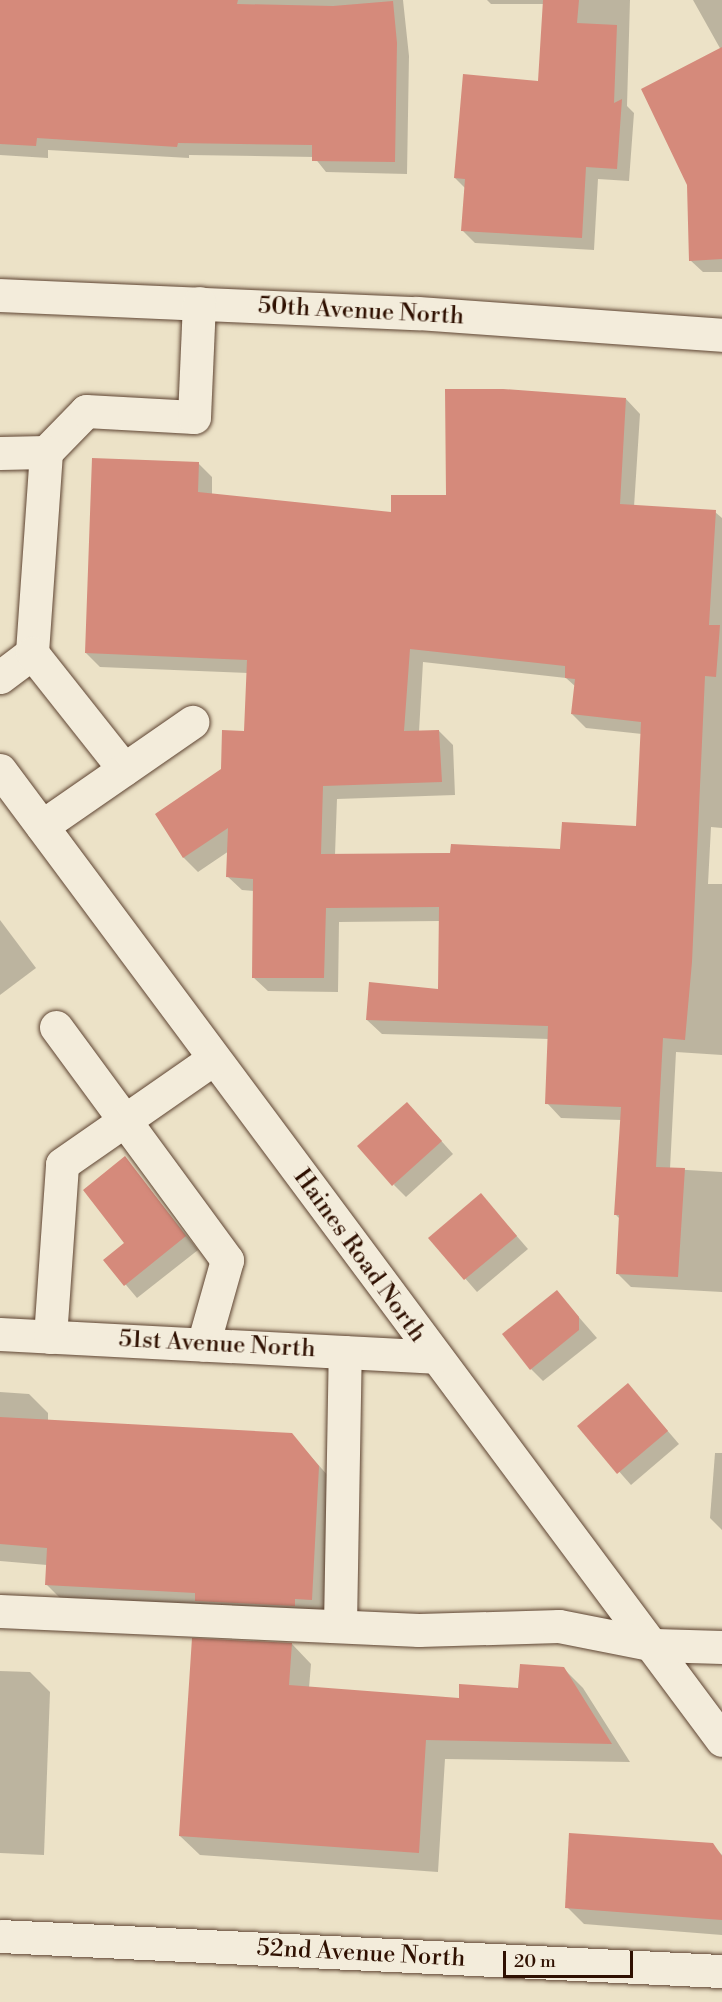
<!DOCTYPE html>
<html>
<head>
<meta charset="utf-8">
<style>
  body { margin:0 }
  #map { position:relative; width:722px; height:2002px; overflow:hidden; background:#ece2c7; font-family:"Libre Bodoni",serif }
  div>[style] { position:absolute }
  .shadow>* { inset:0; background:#0003 }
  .building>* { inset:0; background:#d58a7b }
  .roads { filter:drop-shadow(0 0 2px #5e4432) drop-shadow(0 0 2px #5e4432) }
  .minor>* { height:33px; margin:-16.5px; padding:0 16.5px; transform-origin:16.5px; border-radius:16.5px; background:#f3ecdb }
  span { translate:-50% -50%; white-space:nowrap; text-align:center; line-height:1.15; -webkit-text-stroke:4.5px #f3ecdb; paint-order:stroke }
  .street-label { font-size:24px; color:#2f1001 }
  .scale { position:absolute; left:503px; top:1951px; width:130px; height:27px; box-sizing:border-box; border:3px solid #2f1001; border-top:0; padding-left:8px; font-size:18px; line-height:21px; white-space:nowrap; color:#2f1001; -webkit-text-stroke:4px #f3ecdb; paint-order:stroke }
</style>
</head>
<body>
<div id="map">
  <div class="shadow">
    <div style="clip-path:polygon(0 0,403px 0,409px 56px,407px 174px,326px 172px,314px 157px,189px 155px,189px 158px,48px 150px,48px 158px,0 155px)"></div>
    <div style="clip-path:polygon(487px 0,630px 0,627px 106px,634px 113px,629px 181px,598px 179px,594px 250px,475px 243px,463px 231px,465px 188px,455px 178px,540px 83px,544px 4px,491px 4px)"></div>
    <div style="clip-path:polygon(693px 0,722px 0,722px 272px,703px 272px,690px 260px,721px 50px)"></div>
    <div style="clip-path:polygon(evenodd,626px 399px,640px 414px,634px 507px,715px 512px,722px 518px,722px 828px,711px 827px,708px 884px,722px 884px,722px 1055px,676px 1052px,670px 1169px,722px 1172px,722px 1292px,631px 1287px,617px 1273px,620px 1219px,615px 1214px,621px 1120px,561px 1118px,547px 1103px,549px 1039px,382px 1034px,367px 1020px,439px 990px,440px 921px,339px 922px,338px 992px,268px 991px,253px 977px,254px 891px,242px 890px,227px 876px,229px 851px,198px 872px,184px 858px,157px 815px,222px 770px,245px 732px,248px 673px,100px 667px,86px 653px,198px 463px,212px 477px,212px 495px,393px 514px,447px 496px,626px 399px,423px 662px,566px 678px,576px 687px,572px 714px,586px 728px,642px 734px,637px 827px,562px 851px,335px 855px,337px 799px,455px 795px,453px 745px,439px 731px,419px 732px,423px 662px)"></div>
    <div style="clip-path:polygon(0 920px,36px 968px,0 995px)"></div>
    <div style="clip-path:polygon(419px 1116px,453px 1154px,406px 1197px,394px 1185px)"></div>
    <div style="clip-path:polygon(125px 1158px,198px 1250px,137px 1298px,105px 1260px,126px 1243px)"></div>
    <div style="clip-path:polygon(481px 1195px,528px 1249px,477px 1292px,430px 1238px)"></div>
    <div style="clip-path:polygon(557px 1292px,597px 1338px,543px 1381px,531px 1369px)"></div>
    <div style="clip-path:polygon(628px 1385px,679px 1444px,631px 1485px,579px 1426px)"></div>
    <div style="clip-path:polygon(0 1392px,29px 1394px,48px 1413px,48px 1421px,291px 1434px,338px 1487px,330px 1618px,65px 1603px,46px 1584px,47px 1565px,0 1561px)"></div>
    <div style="clip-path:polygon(715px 1453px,722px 1453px,722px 1530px,710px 1518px)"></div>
    <div style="clip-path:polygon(292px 1644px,311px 1664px,309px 1688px,460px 1700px,520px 1690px,563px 1668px,583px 1688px,630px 1762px,445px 1759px,438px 1872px,200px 1855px,180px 1836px)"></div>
    <div style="clip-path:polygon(0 1671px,30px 1672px,50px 1692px,44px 1855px,0 1853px)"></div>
    <div style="clip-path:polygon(712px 1845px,722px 1855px,722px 1935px,584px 1924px,567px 1907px)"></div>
  </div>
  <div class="building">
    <div style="clip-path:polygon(0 0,238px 0,237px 4px,333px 6px,393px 1px,397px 43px,395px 162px,312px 161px,312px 145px,178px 143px,177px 147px,37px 138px,36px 146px,0 144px)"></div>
    <div style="clip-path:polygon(543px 0,579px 0,577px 23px,617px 25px,614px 103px,622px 99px,617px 169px,586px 167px,582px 238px,461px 231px,465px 179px,454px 178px,463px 74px,538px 81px)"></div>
    <div style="clip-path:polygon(722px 47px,722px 259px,689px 261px,687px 185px,641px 89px)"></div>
    <div style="clip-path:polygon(evenodd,445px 389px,503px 389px,626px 398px,620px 504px,716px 510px,709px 625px,720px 625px,716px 677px,705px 676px,692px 962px,685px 1040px,663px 1038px,656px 1167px,685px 1168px,678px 1277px,616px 1274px,619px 1215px,614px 1215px,621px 1107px,545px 1104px,548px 1026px,366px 1020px,369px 982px,438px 989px,439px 907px,326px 908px,324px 978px,252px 978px,253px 879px,226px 877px,228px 828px,183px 858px,155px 814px,221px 769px,222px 730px,244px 731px,247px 660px,85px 653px,92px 458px,199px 462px,198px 492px,391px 512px,391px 495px,446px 495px,445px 389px,410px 649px,565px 666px,565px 678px,575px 679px,571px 714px,641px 722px,636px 826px,562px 822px,560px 849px,451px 844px,450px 853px,321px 854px,323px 786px,442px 782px,439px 730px,404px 731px,410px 649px)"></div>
    <div style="clip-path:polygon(407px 1102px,442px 1141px,392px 1186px,357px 1146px)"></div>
    <div style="clip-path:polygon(125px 1156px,186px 1236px,124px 1286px,103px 1260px,124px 1243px,83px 1190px)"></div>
    <div style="clip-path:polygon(481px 1193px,517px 1236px,464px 1280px,428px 1238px)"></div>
    <div style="clip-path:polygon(557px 1290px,579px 1317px,579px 1330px,530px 1370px,502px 1334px)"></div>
    <div style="clip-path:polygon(628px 1383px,668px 1431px,617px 1474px,577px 1426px)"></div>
    <div style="clip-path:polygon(0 1417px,292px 1433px,319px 1466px,312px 1600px,295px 1599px,295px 1606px,195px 1601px,195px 1593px,45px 1585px,47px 1548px,0 1544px)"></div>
    <div style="clip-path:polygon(192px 1638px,292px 1643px,289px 1685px,459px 1698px,459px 1684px,518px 1688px,520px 1664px,564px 1667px,612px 1744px,426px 1740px,419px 1853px,179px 1836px)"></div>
    <div style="clip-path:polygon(569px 1833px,713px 1843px,722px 1856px,722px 1920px,565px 1908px)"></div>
  </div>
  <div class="roads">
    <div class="minor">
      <div style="left:0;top:295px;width:417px;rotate:2.5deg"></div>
      <div style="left:417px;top:313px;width:306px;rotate:4.1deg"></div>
      <div style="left:46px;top:452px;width:57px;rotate:-45.7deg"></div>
      <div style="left:86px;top:411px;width:108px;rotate:3.2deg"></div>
      <div style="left:194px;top:417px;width:114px;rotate:-87.5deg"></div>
      <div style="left:0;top:453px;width:46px;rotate:-1.2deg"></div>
      <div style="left:46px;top:452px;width:201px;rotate:94deg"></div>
      <div style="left:32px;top:653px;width:40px;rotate:143deg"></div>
      <div style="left:32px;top:653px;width:148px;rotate:51.6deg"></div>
      <div style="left:0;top:770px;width:1209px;rotate:53.34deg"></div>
      <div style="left:42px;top:826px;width:183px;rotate:-34.7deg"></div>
      <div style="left:56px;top:1027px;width:289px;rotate:53.7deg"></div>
      <div style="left:227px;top:1260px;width:88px;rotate:105.8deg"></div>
      <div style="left:0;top:1334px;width:435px;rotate:3deg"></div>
      <div style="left:50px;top:1337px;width:173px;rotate:-86deg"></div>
      <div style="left:62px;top:1164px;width:184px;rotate:-34.8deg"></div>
      <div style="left:0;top:1611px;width:419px;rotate:2.6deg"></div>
      <div style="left:419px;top:1630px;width:140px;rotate:-1.6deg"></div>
      <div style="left:559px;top:1626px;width:98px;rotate:11.2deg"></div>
      <div style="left:655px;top:1645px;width:67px;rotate:1.7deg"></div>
      <div style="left:340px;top:1626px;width:274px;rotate:-89deg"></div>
      <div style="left:0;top:1936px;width:723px;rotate:2.78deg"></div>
    </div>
  </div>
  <div class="street-label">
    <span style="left:361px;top:312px;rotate:3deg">50th Avenue North</span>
    <span style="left:359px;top:1256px;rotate:54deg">Haines Road North</span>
    <span style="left:217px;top:1345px;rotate:3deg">51st Avenue North</span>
    <span style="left:361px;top:1954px;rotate:3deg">52nd Avenue North</span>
  </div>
  <div class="scale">20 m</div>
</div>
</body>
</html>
